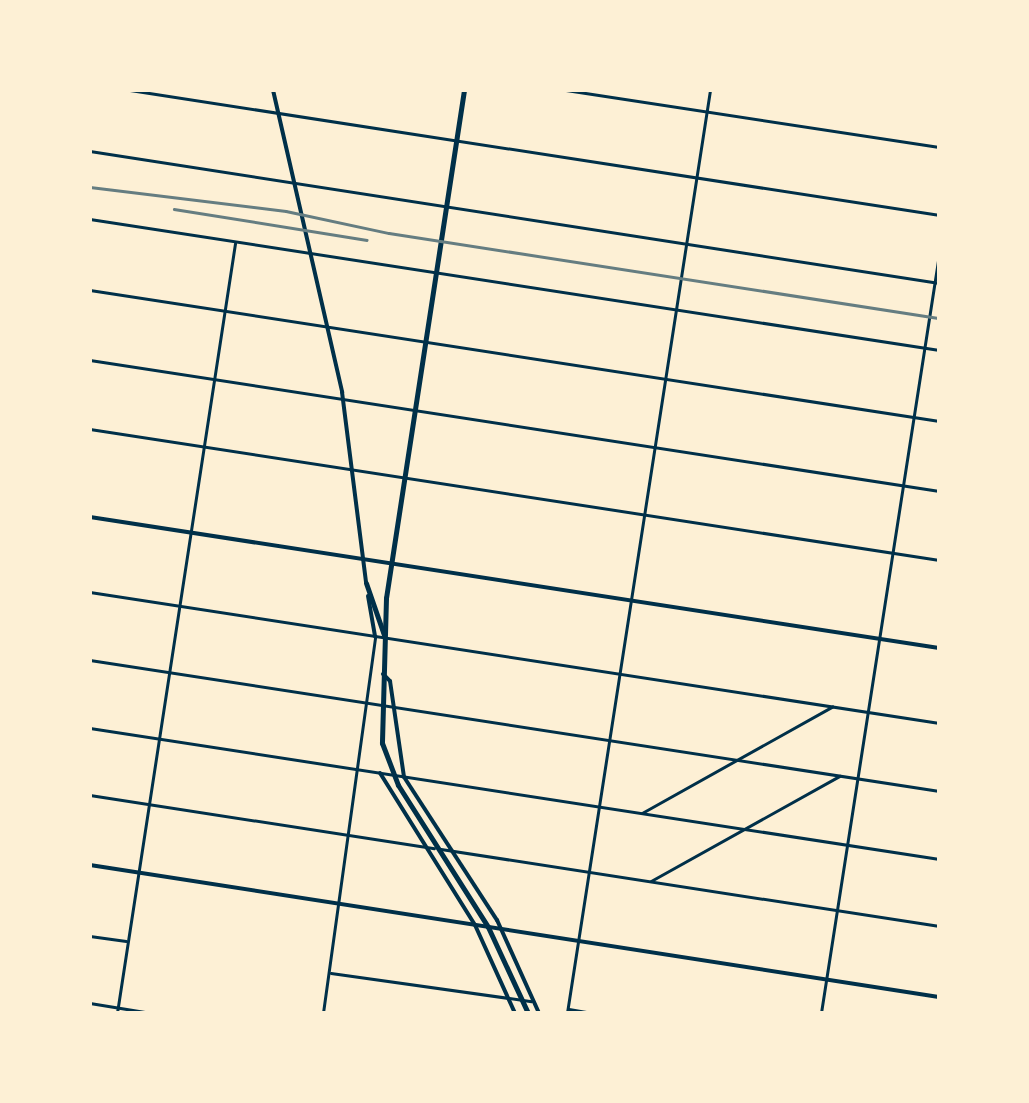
<!DOCTYPE html>
<html>
<head>
<meta charset="utf-8">
<style>
  body { margin:0 }
  #map { position:relative; width:1029px; height:1103px; overflow:hidden; background:#fdf0d5; font-family:Arial,sans-serif }
  div>[style] { position:absolute }
  .minor>* { height:2.5px; margin:-1.25px; padding:0 1.25px; transform-origin:1.25px; border-radius:1.25px; background:#003049 }
  .tertiary>* { height:4px; margin:-2px; padding:0 2px; transform-origin:2px; border-radius:2px; background:#003049 }
  .secondary>* { height:4px; margin:-2px; padding:0 2px; transform-origin:2px; border-radius:2px; background:#003049 }
  .primary>* { height:5px; margin:-2.5px; padding:0 2.5px; transform-origin:2.5px; border-radius:2.5px; background:#003049 }
  .rail>* { height:2.5px; margin:-1.25px; padding:0 1.25px; transform-origin:1.25px; border-radius:1.25px; background:#657d81 }
  span { translate:-50% -50%; white-space:nowrap; text-align:center; line-height:1.15; -webkit-text-stroke:8px #fdf0d5; paint-order:stroke }
  .frame { position:absolute; inset:0; border:92px solid #fdf0d5; pointer-events:none }
</style>
</head>
<body>
<div id="map">
  <div class="minor">
    <div style="left:130px;top:90px;width:819px;rotate:8.78deg"></div>
    <div style="left:566px;top:90px;width:377px;rotate:8.7deg"></div>
    <div style="left:90px;top:151px;width:859px;rotate:8.84deg"></div>
    <div style="left:90px;top:219px;width:859px;rotate:8.77deg"></div>
    <div style="left:90px;top:290px;width:859px;rotate:8.77deg"></div>
    <div style="left:90px;top:360px;width:859px;rotate:8.77deg"></div>
    <div style="left:90px;top:429px;width:859px;rotate:8.77deg"></div>
    <div style="left:90px;top:592px;width:859px;rotate:8.77deg"></div>
    <div style="left:90px;top:660px;width:859px;rotate:8.77deg"></div>
    <div style="left:90px;top:728px;width:859px;rotate:8.77deg"></div>
    <div style="left:90px;top:795px;width:348px;rotate:8.8deg"></div>
    <div style="left:642px;top:813px;width:218px;rotate:-29.2deg"></div>
    <div style="left:441px;top:849px;width:504px;rotate:8.79deg"></div>
    <div style="left:651px;top:881px;width:216px;rotate:-29.1deg"></div>
    <div style="left:90px;top:936px;width:36px;rotate:8deg"></div>
    <div style="left:331px;top:973px;width:202px;rotate:8deg"></div>
    <div style="left:90px;top:1003px;width:63px;rotate:9.2deg"></div>
    <div style="left:569px;top:1009px;width:23px;rotate:10deg"></div>
    <div style="left:117px;top:1013px;width:778px;rotate:-81.28deg"></div>
    <div style="left:323px;top:1013px;width:380px;rotate:-82.1deg"></div>
    <div style="left:567px;top:1013px;width:934px;rotate:-81.19deg"></div>
    <div style="left:821px;top:1013px;width:768px;rotate:-81.16deg"></div>
  </div>
  <div class="tertiary">
    <div style="left:273px;top:90px;width:310px;rotate:77.1deg"></div>
    <div style="left:342px;top:392px;width:192px;rotate:82.8deg"></div>
    <div style="left:368px;top:596px;width:41px;rotate:80.1deg"></div>
    <div style="left:383px;top:674px;width:10px;rotate:45deg"></div>
    <div style="left:390px;top:681px;width:97px;rotate:81.7deg"></div>
    <div style="left:404px;top:777px;width:171px;rotate:57deg"></div>
    <div style="left:497px;top:920px;width:102px;rotate:65.7deg"></div>
    <div style="left:380px;top:773px;width:179px;rotate:58deg"></div>
    <div style="left:475px;top:925px;width:97px;rotate:65.6deg"></div>
  </div>
  <div class="secondary">
    <div style="left:90px;top:517px;width:859px;rotate:8.77deg"></div>
    <div style="left:90px;top:865px;width:859px;rotate:8.84deg"></div>
  </div>
  <div class="primary">
    <div style="left:464px;top:90px;width:514px;rotate:98.73deg"></div>
    <div style="left:386px;top:598px;width:145px;rotate:91.6deg"></div>
    <div style="left:382px;top:743px;width:45px;rotate:69.1deg"></div>
    <div style="left:398px;top:785px;width:168px;rotate:57.6deg"></div>
    <div style="left:488px;top:927px;width:95px;rotate:65.1deg"></div>
    <div style="left:366px;top:583px;width:55px;rotate:70.9deg"></div>
  </div>
  <div class="rail">
    <div style="left:90px;top:187px;width:197px;rotate:7deg"></div>
    <div style="left:286px;top:211px;width:105px;rotate:12.1deg"></div>
    <div style="left:389px;top:233px;width:557px;rotate:8.79deg"></div>
    <div style="left:174px;top:209px;width:195px;rotate:9.1deg"></div>
  </div>
  <div class="frame"></div>
</div>
</body>
</html>
